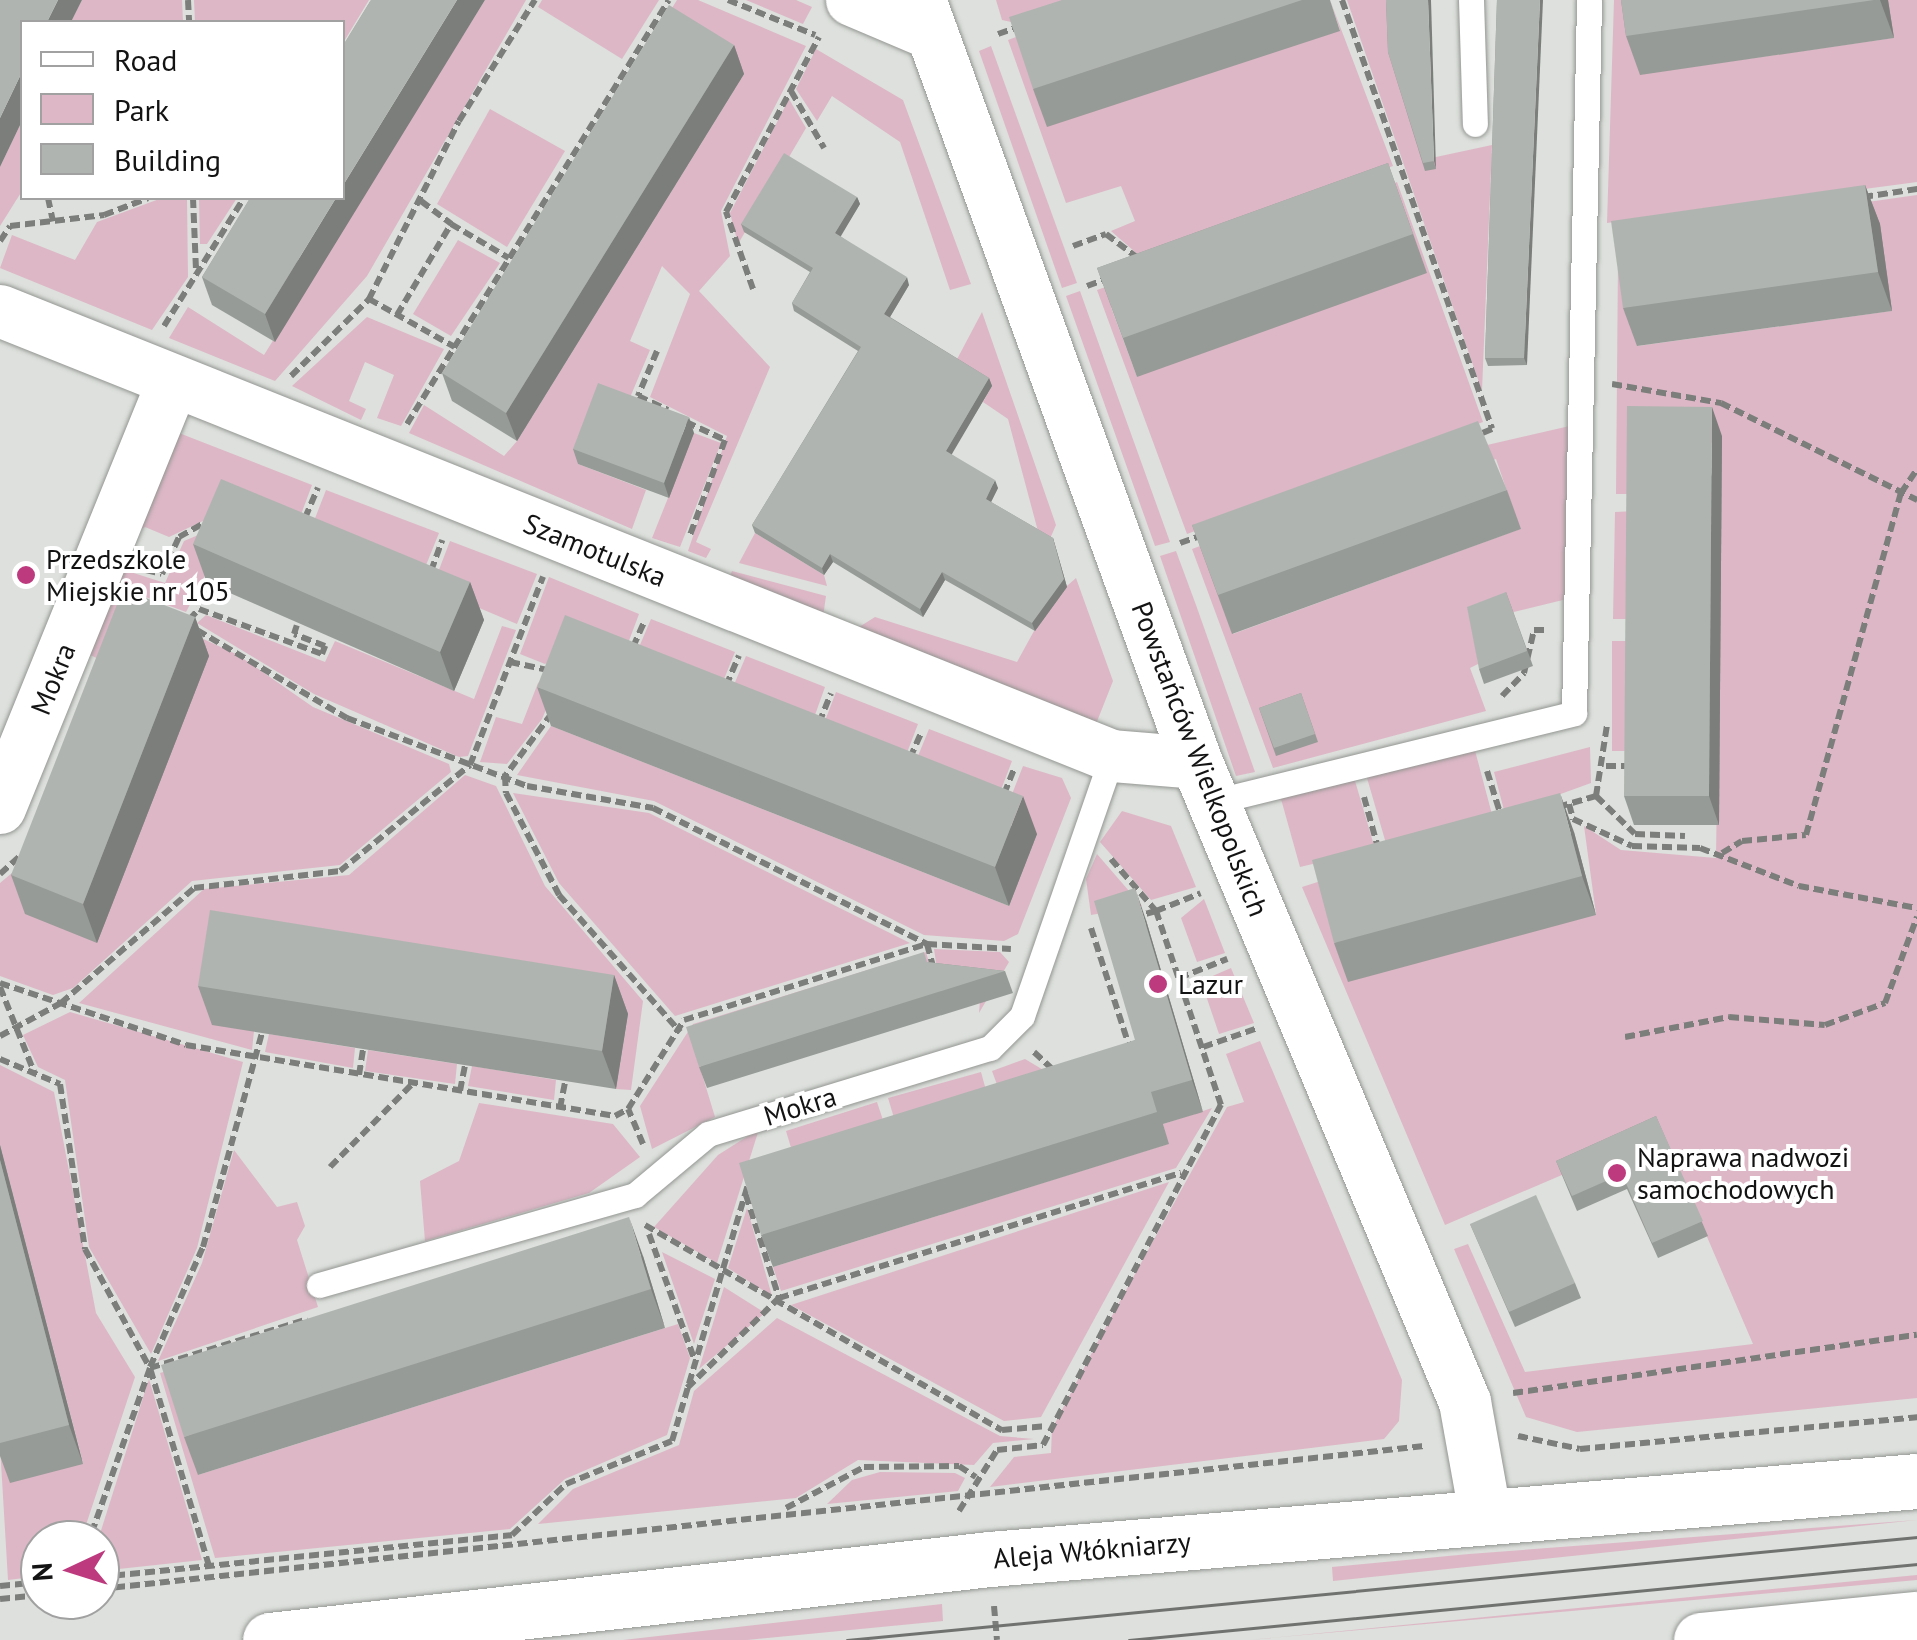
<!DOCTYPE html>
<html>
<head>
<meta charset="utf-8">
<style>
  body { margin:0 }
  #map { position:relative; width:1917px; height:1640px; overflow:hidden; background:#dde0dc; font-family:"PT Sans",sans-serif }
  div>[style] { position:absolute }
  .green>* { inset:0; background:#ddb7c6 }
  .path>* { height:6px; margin-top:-3px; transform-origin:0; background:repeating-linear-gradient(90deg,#7c7e7c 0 10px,transparent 0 15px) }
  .roads { filter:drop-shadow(0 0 2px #939692) drop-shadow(0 0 2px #939692) }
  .service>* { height:25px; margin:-12.5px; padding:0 12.5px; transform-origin:12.5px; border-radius:12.5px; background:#fff }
  .minor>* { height:52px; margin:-26px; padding:0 26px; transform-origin:26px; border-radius:26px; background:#fff }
  .primary>* { height:55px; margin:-27.5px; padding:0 27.5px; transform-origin:27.5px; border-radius:27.5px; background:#fff }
  .tram>* { height:2.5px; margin:-1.25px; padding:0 1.25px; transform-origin:1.25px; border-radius:1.25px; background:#707270 }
  .wall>* { inset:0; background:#979b97 }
  .shaded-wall>* { inset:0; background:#7b7e7b }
  .building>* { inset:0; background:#b0b4b0 }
  .dots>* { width:28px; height:28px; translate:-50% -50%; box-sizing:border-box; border:5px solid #fff; border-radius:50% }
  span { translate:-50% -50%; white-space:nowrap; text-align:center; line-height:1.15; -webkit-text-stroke:8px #fff; paint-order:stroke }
  .street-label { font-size:28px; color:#121312 }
  .poi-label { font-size:28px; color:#121312 }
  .left { translate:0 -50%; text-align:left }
  .legend { position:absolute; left:20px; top:20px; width:325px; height:180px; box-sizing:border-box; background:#fff; border:2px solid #a0a1a0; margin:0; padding:12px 18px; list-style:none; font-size:30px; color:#121312 }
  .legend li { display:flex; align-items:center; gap:20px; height:50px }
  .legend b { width:50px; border:2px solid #a0a1a0 }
  .north { position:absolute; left:20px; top:1520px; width:100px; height:100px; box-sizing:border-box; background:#fff; border:2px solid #a0a1a0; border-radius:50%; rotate:266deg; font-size:28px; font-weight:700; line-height:40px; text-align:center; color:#121312 }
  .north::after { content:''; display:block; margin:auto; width:35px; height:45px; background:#be3a7f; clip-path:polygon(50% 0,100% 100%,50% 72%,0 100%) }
</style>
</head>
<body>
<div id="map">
  <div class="green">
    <div style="clip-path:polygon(82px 0,182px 0,183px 22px,71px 22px)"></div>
    <div style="clip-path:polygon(194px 0,369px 0,343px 43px,342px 22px,195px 22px)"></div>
    <div style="clip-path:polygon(485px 0,526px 0,367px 276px,275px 381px,169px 338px,188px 307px,264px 355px)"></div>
    <div style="clip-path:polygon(542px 0,659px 0,622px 59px,538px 7px)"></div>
    <div style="clip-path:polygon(677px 0,698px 0,806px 46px,721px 211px,730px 256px,699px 291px,770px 367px,696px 542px,711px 549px,706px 558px,688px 551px,727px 436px,650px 397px,690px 294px,662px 266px,630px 341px,650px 350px,626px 407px,578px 464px,646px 490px,632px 529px,409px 433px,424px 405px,504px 456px,517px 441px,744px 74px,649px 45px)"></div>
    <div style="clip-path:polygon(746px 0,796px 0,812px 7px,803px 24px)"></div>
    <div style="clip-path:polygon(996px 0,1085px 0,1016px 23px,1002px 20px)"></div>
    <div style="clip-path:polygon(1330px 0,1393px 166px,1142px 258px,1111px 231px,1135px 221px,1121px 186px,1066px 203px,1008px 40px,1057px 22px,1340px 30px)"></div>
    <div style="clip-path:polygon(1347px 0,1389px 0,1422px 160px,1492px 145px,1482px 391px)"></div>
    <div style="clip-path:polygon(1614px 0,1629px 0,1641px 74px,1893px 38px,1888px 0,1917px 0,1917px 182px,1607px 223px)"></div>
    <div style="clip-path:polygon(991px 46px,1077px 283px,1062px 288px,979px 51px)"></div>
    <div style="clip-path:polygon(816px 49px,903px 100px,971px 284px,950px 290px,900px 142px,832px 96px,817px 121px,796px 89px)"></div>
    <div style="clip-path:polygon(789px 99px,806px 128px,738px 244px,730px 213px)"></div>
    <div style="clip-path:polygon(490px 109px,565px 151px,507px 247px,437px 204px)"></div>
    <div style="clip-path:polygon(22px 121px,22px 191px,0 226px,0 167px)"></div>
    <div style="clip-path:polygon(1397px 182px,1483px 422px,1187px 534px,1097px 290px,1145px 273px,1111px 307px,1137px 377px,1350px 199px)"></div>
    <div style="clip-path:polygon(1917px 195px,1917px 1398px,1577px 1432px,1526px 1417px,1454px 1249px,1468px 1244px,1525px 1372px,1753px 1344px,1662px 1132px,1445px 1225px,1302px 887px,1371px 865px,1596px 914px,1584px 826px,1621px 850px,1716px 858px,1722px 436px,1637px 494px,1616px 494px,1618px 259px,1638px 346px,1891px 311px,1818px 209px)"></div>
    <div style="clip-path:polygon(162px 198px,187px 198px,188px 277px,152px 330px,0 268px,12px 235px,75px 260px,97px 222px)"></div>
    <div style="clip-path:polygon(199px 198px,237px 198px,207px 244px,200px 244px)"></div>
    <div style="clip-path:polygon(458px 240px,500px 263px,451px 336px,413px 314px)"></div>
    <div style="clip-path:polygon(1080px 291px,1112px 381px,1170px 542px,1155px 546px,1066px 296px)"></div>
    <div style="clip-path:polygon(982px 312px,1056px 525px,1049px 541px,1039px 535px,1008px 419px,983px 402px,992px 386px,955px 363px)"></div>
    <div style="clip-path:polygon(367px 317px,444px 349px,401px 426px,377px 418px,394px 375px,365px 362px,349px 401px,366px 409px,361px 420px,292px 386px)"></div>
    <div style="clip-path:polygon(1574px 425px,1567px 599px,1473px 622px,1478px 664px,1470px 668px,1486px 711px,1273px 768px,1192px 549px,1241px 531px,1233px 634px,1520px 529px,1496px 459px,1451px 475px,1444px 455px)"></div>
    <div style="clip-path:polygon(179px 433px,312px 485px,293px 536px,224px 511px,169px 537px,145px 527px,134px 533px)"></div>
    <div style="clip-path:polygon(694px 433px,721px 443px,680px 547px,652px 538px)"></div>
    <div style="clip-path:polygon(326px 490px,439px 533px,418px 585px,307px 539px)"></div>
    <div style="clip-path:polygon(1637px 511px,1636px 619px,1613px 619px,1615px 512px)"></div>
    <div style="clip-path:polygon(234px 520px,186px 612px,116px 586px,121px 569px,165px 583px,184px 541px)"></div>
    <div style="clip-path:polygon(755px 533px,824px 575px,827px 586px,739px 563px)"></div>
    <div style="clip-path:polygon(450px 541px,537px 574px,517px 624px,432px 588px)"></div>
    <div style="clip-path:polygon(1176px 551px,1196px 605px,1255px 772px,1236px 776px,1160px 556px)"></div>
    <div style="clip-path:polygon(732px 571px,826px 596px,823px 617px,729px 578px)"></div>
    <div style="clip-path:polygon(549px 577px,639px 614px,627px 646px,578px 646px,545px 664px,520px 654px)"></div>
    <div style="clip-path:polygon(1076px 578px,1113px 681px,1096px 724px,856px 629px,875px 617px,1017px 662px,1051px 600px)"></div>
    <div style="clip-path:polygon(110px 596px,238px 655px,313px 707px,449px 764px,451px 772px,340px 865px,192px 881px,73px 988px,53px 995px,0 976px,0 883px,24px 863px,120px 669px,88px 654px)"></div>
    <div style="clip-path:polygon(206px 615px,325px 662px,335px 641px,474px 699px,502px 626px,516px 630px,468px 756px,459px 757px,314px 694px,197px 623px)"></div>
    <div style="clip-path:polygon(651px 619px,735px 652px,713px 706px,628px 673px)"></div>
    <div style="clip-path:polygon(1612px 641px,1636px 641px,1634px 751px,1612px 751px)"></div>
    <div style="clip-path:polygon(746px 656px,825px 687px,805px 743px,723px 711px)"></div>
    <div style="clip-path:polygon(566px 663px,542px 719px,507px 764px,480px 762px,496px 717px,522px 724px,538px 683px)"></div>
    <div style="clip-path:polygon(836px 692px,918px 724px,897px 779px,815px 747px)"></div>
    <div style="clip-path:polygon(551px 726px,1009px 906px,1037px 834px,1002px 820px,1023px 766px,1062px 778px,1071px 798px,1018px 934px,1004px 941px,924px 935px,654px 801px,517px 775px)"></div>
    <div style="clip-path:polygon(929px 729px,1012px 761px,991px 816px,907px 783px)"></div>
    <div style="clip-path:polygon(1473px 743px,1493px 818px,1387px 847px,1365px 771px)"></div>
    <div style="clip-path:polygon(1590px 747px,1591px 783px,1505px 814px,1494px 772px)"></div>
    <div style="clip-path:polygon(1353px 774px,1375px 849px,1300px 867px,1281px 799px)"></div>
    <div style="clip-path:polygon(465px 775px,496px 786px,545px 886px,643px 1001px,631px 1090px,616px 1089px,628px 1015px,254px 1031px,252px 1050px,79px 1003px,204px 889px,349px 875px)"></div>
    <div style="clip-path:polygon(513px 793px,649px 813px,910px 943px,675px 1016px,559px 883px)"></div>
    <div style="clip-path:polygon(1122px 811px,1171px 826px,1196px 887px,1151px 900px,1100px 842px)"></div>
    <div style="clip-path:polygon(1097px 854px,1142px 906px,1091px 915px,1086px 879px)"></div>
    <div style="clip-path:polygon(1204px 899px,1225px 953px,1197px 962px,1181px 918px)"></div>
    <div style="clip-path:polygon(934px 949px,1000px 952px,1009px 962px,979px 1013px,981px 988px,937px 969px)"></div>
    <div style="clip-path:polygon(926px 952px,932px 973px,694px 1048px,715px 1117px,652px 1149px,640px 1106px,693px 1024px)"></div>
    <div style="clip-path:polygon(1231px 968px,1254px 1023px,1219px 1034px,1201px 981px)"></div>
    <div style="clip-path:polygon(70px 1012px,243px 1062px,197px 1248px,151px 1354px,89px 1247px,65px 1080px,38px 1067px,23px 1035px)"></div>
    <div style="clip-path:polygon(269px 1034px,355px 1048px,353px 1068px,265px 1052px)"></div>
    <div style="clip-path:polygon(1260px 1041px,1402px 1380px,1399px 1421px,1384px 1439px,990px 1487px,1014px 1457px,1051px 1453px,1052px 1429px,1097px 1343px,1227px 1107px,1244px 1102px,1226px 1054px)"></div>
    <div style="clip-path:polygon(368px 1050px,457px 1064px,455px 1084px,365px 1071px)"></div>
    <div style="clip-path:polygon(1025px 1059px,1070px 1086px,1006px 1109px,992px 1071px)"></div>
    <div style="clip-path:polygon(0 1065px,54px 1092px,96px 1313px,135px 1377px,81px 1540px,40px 1540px,40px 1576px,8px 1580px,0 1446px,83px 1463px,0 1145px)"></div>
    <div style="clip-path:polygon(472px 1066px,556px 1080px,554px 1100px,468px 1086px)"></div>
    <div style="clip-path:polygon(981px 1072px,992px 1112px,901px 1141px,888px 1098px)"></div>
    <div style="clip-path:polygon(877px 1102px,889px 1138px,798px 1171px,786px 1131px)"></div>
    <div style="clip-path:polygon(479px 1103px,613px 1124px,640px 1157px,589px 1193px,425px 1241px,420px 1181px,459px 1161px)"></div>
    <div style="clip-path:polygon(1212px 1108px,1176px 1168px,781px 1291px,773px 1267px,1168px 1144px,1163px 1124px)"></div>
    <div style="clip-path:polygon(759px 1129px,717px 1263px,654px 1227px,718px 1155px)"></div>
    <div style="clip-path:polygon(234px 1150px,277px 1207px,297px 1202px,305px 1226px,297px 1240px,318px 1307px,158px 1361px,202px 1263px)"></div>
    <div style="clip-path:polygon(1169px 1182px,1041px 1417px,1004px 1421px,791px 1305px)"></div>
    <div style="clip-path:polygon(747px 1208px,772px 1296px,728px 1268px)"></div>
    <div style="clip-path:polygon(662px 1252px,715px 1279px,694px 1344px)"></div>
    <div style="clip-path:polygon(724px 1287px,765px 1313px,699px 1369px)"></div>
    <div style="clip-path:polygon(777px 1318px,1000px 1436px,1034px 1439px,993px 1443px,974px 1465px,858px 1460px,796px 1498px,538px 1524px,573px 1489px,679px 1445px,694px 1391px)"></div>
    <div style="clip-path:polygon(678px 1324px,690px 1358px,667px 1435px,565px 1479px,510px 1529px,215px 1558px,160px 1373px,204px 1360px,198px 1475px)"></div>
    <div style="clip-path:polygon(149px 1379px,202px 1560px,100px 1571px,98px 1540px)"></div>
    <div style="clip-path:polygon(880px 1472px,955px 1473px,965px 1478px,958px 1491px,827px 1504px,852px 1480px)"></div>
    <div style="clip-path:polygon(1917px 1520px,1333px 1581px,1332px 1567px,1469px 1554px)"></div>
    <div style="clip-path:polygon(1917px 1575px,1917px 1580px,1249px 1640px)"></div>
    <div style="clip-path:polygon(942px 1604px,943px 1621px,747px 1640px,623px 1640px)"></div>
  </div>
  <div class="path">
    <div style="left:188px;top:0;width:22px;rotate:87deg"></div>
    <div style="left:728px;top:0;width:94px;rotate:21.9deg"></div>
    <div style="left:1342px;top:0;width:454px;rotate:70.7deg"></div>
    <div style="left:1492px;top:429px;width:15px;rotate:157deg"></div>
    <div style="left:998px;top:34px;width:21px;rotate:-19deg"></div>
    <div style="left:791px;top:91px;width:66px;rotate:59.9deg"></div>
    <div style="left:1863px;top:197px;width:55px;rotate:-8.4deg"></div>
    <div style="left:48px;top:198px;width:24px;rotate:78deg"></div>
    <div style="left:193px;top:198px;width:73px;rotate:87.6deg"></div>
    <div style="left:421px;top:201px;width:38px;rotate:37deg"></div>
    <div style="left:0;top:241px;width:18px;rotate:-56deg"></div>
    <div style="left:10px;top:226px;width:95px;rotate:-6.7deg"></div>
    <div style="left:104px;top:215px;width:47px;rotate:-21.1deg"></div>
    <div style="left:1073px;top:246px;width:35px;rotate:-20deg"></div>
    <div style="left:1106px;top:234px;width:38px;rotate:37deg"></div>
    <div style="left:1087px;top:286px;width:23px;rotate:-20deg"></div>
    <div style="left:753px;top:289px;width:82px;rotate:-109.3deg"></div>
    <div style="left:726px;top:212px;width:198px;rotate:-62deg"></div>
    <div style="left:369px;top:299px;width:199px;rotate:-63.2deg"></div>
    <div style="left:459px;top:121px;width:143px;rotate:-57.9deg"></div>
    <div style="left:397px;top:315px;width:106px;rotate:-59.3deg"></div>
    <div style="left:451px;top:224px;width:67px;rotate:30.4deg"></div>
    <div style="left:164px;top:326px;width:151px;rotate:-58deg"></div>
    <div style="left:657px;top:351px;width:49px;rotate:112.9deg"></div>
    <div style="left:638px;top:396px;width:33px;rotate:25deg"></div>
    <div style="left:291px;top:376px;width:110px;rotate:-44.6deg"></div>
    <div style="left:369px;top:299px;width:98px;rotate:29.2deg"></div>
    <div style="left:1612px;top:384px;width:111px;rotate:9.9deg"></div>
    <div style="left:1721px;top:403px;width:219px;rotate:26.3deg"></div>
    <div style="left:686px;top:422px;width:43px;rotate:24.8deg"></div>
    <div style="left:725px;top:440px;width:104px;rotate:110.2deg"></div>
    <div style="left:407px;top:424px;width:498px;rotate:-58.3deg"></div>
    <div style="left:305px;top:518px;width:33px;rotate:-67deg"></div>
    <div style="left:1180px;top:543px;width:24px;rotate:-19deg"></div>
    <div style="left:146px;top:570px;width:16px;rotate:14deg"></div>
    <div style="left:162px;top:574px;width:41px;rotate:-65.3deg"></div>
    <div style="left:179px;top:537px;width:31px;rotate:-29deg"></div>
    <div style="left:431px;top:571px;width:33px;rotate:-70deg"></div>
    <div style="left:189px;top:620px;width:15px;rotate:-48deg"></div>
    <div style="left:199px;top:609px;width:131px;rotate:20.1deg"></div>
    <div style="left:322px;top:654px;width:9px;rotate:-69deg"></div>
    <div style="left:325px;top:646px;width:33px;rotate:-159deg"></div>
    <div style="left:294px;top:634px;width:9px;rotate:-72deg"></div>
    <div style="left:197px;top:630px;width:174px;rotate:30.4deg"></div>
    <div style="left:347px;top:718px;width:192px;rotate:20.7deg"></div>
    <div style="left:527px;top:786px;width:128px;rotate:9.9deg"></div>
    <div style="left:653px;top:808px;width:306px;rotate:26.4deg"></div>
    <div style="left:927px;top:944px;width:27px;rotate:75deg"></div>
    <div style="left:633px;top:647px;width:27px;rotate:-66deg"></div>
    <div style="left:510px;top:662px;width:38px;rotate:12deg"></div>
    <div style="left:726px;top:686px;width:33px;rotate:-67deg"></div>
    <div style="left:1502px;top:696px;width:32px;rotate:-46deg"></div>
    <div style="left:1524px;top:673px;width:44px;rotate:-76.9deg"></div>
    <div style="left:1534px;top:630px;width:10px"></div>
    <div style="left:552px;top:713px;width:79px;rotate:126.7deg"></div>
    <div style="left:505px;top:776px;width:17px;rotate:87deg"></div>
    <div style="left:506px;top:793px;width:115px;rotate:62.5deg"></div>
    <div style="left:559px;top:895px;width:183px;rotate:48.5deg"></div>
    <div style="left:819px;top:723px;width:32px;rotate:-68deg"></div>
    <div style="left:910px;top:758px;width:27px;rotate:-66deg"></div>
    <div style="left:1606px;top:766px;width:24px"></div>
    <div style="left:1487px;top:771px;width:47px;rotate:72.7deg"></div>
    <div style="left:1004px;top:794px;width:27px;rotate:-68deg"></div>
    <div style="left:1596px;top:796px;width:54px;rotate:44.3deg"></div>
    <div style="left:1635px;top:834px;width:50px;rotate:2.3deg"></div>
    <div style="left:1364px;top:797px;width:53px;rotate:74.6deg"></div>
    <div style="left:1569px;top:804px;width:16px;rotate:75deg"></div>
    <div style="left:1573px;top:819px;width:65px;rotate:24.6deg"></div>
    <div style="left:1632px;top:846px;width:68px;rotate:1.7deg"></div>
    <div style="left:1700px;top:848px;width:106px;rotate:21deg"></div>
    <div style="left:1799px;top:886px;width:120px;rotate:10.6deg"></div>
    <div style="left:1558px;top:807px;width:40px;rotate:-16deg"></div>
    <div style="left:1596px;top:796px;width:72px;rotate:-81.2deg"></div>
    <div style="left:1722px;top:853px;width:23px;rotate:-31deg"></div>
    <div style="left:1742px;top:841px;width:64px;rotate:-5.4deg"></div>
    <div style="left:1806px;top:835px;width:355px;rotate:-74.5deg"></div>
    <div style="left:1901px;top:493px;width:29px;rotate:-56deg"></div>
    <div style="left:1111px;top:859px;width:69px;rotate:49.1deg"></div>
    <div style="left:1156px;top:911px;width:19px;rotate:164deg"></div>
    <div style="left:0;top:874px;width:28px;rotate:-42deg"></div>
    <div style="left:1091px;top:928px;width:127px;rotate:72.1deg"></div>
    <div style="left:1179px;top:978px;width:52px;rotate:-21.6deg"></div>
    <div style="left:0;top:983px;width:196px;rotate:18.4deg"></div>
    <div style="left:186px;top:1045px;width:435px;rotate:9.4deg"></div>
    <div style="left:615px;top:1116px;width:15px;rotate:-28deg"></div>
    <div style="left:0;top:987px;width:92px;rotate:68.2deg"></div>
    <div style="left:0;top:1036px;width:69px;rotate:-28.4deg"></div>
    <div style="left:61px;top:1003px;width:176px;rotate:-40.8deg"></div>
    <div style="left:194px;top:888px;width:147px;rotate:-6.6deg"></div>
    <div style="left:340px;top:871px;width:168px;rotate:-39.2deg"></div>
    <div style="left:470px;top:765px;width:202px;rotate:-68.8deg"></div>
    <div style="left:1625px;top:1037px;width:106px;rotate:-10.9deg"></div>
    <div style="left:1729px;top:1017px;width:96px;rotate:4.8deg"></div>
    <div style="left:1825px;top:1025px;width:64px;rotate:-20.1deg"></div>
    <div style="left:1885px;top:1003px;width:92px;rotate:-69.6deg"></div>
    <div style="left:1203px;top:1047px;width:58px;rotate:-19.1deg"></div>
    <div style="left:1034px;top:1052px;width:26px;rotate:43deg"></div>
    <div style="left:0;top:1059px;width:65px;rotate:22.6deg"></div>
    <div style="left:60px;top:1084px;width:167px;rotate:81.4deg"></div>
    <div style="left:85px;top:1249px;width:136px;rotate:61.4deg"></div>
    <div style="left:150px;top:1368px;width:182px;rotate:109.5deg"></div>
    <div style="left:359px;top:1075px;width:26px;rotate:-81deg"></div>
    <div style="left:460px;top:1091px;width:26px;rotate:-79deg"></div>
    <div style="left:560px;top:1108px;width:26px;rotate:-79deg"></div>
    <div style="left:643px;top:1144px;width:38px;rotate:-113deg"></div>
    <div style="left:628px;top:1109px;width:105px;rotate:-57.8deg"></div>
    <div style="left:684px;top:1020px;width:255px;rotate:-17.4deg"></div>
    <div style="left:927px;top:944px;width:84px;rotate:3.4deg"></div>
    <div style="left:330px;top:1167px;width:117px;rotate:-45.3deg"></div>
    <div style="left:746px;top:1195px;width:108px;rotate:72.2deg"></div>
    <div style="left:645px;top:1225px;width:412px;rotate:29.9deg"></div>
    <div style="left:1002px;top:1430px;width:45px;rotate:-5.1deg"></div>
    <div style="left:649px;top:1234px;width:132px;rotate:70.1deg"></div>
    <div style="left:150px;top:1367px;width:131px;rotate:-66.2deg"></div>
    <div style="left:203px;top:1247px;width:222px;rotate:-74.6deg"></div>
    <div style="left:687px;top:1388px;width:129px;rotate:-44.4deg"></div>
    <div style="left:779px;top:1298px;width:421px;rotate:-17.3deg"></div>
    <div style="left:1513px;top:1393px;width:408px;rotate:-8.2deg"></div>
    <div style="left:1518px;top:1436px;width:63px;rotate:11.8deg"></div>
    <div style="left:1580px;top:1449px;width:339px;rotate:-5.4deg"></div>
    <div style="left:786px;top:1508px;width:88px;rotate:-27.7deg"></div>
    <div style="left:864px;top:1467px;width:95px;rotate:-0.6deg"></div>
    <div style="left:959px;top:1466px;width:20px;rotate:33deg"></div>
    <div style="left:959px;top:1511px;width:72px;rotate:-58.1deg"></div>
    <div style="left:997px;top:1450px;width:46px;rotate:-6.2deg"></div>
    <div style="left:1043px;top:1445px;width:384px;rotate:-62.4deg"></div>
    <div style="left:1221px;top:1105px;width:205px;rotate:-108.5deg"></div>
    <div style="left:1156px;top:911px;width:48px;rotate:-21.8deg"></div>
    <div style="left:209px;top:1566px;width:207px;rotate:-106.6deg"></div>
    <div style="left:150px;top:1368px;width:165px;rotate:-17.2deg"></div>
    <div style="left:100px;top:1577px;width:414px;rotate:-5.8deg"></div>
    <div style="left:512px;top:1535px;width:74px;rotate:-43.4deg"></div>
    <div style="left:566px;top:1484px;width:114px;rotate:-22.1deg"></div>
    <div style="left:672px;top:1441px;width:271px;rotate:-73.5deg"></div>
    <div style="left:0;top:1586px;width:40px;rotate:-5.7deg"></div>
    <div style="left:100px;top:1589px;width:1334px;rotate:-6.16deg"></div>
    <div style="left:0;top:1599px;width:40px;rotate:-5.7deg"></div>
    <div style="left:994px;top:1606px;width:34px;rotate:85deg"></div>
  </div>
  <div class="roads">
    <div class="service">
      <div style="left:1471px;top:0;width:124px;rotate:88.2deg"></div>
      <div style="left:1213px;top:802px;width:372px;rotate:-13.8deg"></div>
      <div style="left:1574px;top:713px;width:713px;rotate:-88.79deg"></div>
      <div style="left:319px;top:1285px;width:329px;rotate:-15.9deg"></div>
      <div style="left:635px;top:1195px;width:95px;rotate:-39.9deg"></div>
      <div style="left:708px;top:1134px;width:295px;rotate:-17deg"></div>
      <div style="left:990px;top:1048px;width:45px;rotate:-45deg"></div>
      <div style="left:1022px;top:1016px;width:275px;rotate:-70.9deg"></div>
    </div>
    <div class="minor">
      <div style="left:852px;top:0;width:87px;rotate:23deg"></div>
      <div style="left:920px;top:0;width:812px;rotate:70.05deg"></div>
      <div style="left:1197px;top:763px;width:693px;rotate:67.25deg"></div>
      <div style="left:1465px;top:1402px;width:113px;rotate:79.8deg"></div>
      <div style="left:0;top:311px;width:1198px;rotate:21.81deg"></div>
      <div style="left:1112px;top:756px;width:85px;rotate:4.7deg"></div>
      <div style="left:0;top:808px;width:460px;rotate:-67.9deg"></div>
    </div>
    <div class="primary">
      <div style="left:270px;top:1640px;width:725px;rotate:-6.42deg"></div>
      <div style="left:990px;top:1559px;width:930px;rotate:-4.81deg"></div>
      <div style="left:1701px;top:1640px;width:217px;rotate:-5.6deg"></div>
    </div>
  </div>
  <div class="tram">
    <div style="left:847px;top:1640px;width:1075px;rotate:-5.5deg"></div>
    <div style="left:1129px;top:1640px;width:792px;rotate:-5.51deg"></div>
  </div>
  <div class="wall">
    <div style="clip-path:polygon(371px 0,275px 342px,212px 305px,202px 277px)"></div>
    <div style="clip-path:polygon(1062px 0,1330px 0,1340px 31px,1047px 127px,1033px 89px)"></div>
    <div style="clip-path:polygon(1386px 0,1436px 169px,1425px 171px,1388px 52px)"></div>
    <div style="clip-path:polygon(1497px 0,1527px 365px,1488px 366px,1485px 358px)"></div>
    <div style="clip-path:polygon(1621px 0,1888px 0,1894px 38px,1640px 75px,1626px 36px)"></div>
    <div style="clip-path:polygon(734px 45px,744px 74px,517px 441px,452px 401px,442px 373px)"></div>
    <div style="clip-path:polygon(1388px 163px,1427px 273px,1137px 377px,1097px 268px)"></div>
    <div style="clip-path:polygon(1865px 185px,1880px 224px,1892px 311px,1637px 346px,1623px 308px)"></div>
    <div style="clip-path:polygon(857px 197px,860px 204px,840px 236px,909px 285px,890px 317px,989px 378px,992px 386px,951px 454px,998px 488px,991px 502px,1053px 538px,1067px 587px,1035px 631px,945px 580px,923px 617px,833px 562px,824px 575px,755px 533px,752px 525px,858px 351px,794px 311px,792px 303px,810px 272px,744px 232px,741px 224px)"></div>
    <div style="clip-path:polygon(694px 433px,669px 498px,578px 464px,573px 449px)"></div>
    <div style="clip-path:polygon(1722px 436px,1719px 825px,1634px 825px,1624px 796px)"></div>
    <div style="clip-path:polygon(1507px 490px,1521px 529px,1232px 634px,1192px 525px)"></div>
    <div style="clip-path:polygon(193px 544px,470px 582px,484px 620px,454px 691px,207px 583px)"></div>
    <div style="clip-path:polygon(1506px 592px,1533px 666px,1484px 684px,1479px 669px)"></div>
    <div style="clip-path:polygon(195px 617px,209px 656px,97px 943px,25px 914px,11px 875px)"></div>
    <div style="clip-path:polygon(537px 687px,1037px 834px,1009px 906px,551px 726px)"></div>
    <div style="clip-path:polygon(1301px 693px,1318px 742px,1276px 756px,1259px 708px)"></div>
    <div style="clip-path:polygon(1574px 832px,1596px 915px,1348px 982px,1334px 943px)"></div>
    <div style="clip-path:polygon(1146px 920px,1203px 1112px,1163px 1124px,1169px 1144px,773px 1267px,761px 1235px,1135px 1040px)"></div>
    <div style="clip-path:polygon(928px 962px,1005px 971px,1013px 993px,707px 1088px,699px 1067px)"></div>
    <div style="clip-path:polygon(614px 975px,628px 1014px,616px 1089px,212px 1025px,198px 986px)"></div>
    <div style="clip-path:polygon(1656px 1116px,1708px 1236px,1658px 1258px,1627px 1189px,1577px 1211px,1556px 1161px)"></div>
    <div style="clip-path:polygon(0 1145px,83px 1464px,10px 1483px,0 1456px)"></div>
    <div style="clip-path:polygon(1470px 1224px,1575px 1283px,1581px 1298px,1515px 1327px)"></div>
    <div style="clip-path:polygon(643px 1256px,665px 1328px,198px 1475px,184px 1437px)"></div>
  </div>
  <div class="shaded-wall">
    <div style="clip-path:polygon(58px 0,82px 0,71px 22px,47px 22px)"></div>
    <div style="clip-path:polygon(457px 0,485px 0,275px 342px,265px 314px,336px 198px,342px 198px,342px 187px)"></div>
    <div style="clip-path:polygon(1428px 0,1431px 0,1436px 169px,1434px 161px)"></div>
    <div style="clip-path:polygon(1540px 0,1543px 0,1527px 365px,1524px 358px)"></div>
    <div style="clip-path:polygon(1880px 0,1888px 0,1894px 38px)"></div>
    <div style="clip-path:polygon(734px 45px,744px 74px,517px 441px,506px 413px)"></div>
    <div style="clip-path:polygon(22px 72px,22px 121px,0 167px,0 118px)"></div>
    <div style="clip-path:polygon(1865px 185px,1880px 224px,1892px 311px,1878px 272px)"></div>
    <div style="clip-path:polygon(857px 197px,860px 204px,838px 241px,835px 233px)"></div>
    <div style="clip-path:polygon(907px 277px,909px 285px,887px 322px,884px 314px)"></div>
    <div style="clip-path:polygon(989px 378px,992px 386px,949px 459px,946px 451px)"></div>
    <div style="clip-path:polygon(1712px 407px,1722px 436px,1719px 825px,1709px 796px)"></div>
    <div style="clip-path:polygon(689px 417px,694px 433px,669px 498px,664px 483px)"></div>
    <div style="clip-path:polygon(995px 480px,998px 488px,989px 506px,986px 499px)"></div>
    <div style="clip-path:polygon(1053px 538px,1067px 587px,1035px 631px,1032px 623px)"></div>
    <div style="clip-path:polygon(830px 554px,833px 562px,824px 575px,822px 568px)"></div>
    <div style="clip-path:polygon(942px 572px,945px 580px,923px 617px,920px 609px)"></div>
    <div style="clip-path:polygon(470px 582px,484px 620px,454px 691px,440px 652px)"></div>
    <div style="clip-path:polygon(195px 617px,209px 656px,97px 943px,83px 904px)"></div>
    <div style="clip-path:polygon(1560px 793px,1574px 832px,1596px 915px,1582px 876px)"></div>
    <div style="clip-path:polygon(1023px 796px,1037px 834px,1009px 906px,995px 867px)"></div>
    <div style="clip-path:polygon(1135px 888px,1146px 920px,1203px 1112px,1192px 1080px)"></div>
    <div style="clip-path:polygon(614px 975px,628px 1014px,616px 1089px,602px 1051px)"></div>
    <div style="clip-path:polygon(0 1145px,83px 1464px,69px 1425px,0 1160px)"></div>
    <div style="clip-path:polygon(629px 1217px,643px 1256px,665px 1328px,651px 1289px)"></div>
  </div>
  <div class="building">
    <div style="clip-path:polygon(0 0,58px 0,47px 22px,22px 22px,22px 72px,0 118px)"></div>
    <div style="clip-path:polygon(371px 0,457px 0,342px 187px,342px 47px)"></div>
    <div style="clip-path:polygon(1062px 0,1302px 0,1033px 89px,1009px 17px)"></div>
    <div style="clip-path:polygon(1386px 0,1428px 0,1434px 161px,1423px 163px,1388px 52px)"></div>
    <div style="clip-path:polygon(1497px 0,1540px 0,1524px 358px,1485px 358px)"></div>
    <div style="clip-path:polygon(1621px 0,1874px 0,1626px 36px)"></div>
    <div style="clip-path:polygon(669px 5px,734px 45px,506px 413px,442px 373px)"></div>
    <div style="clip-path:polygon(784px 153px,857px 197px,835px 233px,907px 277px,884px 314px,989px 378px,946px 451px,995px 480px,986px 499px,1053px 538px,1064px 579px,1032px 623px,942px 572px,920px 609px,830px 554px,822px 568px,752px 525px,861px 347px,792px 303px,813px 268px,741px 224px)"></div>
    <div style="clip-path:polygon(1388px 163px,1413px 234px,1123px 338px,1097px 268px)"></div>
    <div style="clip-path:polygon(1865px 185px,1878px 272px,1623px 308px,1611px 221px)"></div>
    <div style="clip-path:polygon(250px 198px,336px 198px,265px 314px,202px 277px)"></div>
    <div style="clip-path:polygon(598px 383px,689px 417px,664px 483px,573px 449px)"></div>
    <div style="clip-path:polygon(1627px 406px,1712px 407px,1709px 796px,1624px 796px)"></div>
    <div style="clip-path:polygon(1478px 421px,1507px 490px,1218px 595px,1192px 525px)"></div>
    <div style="clip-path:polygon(221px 479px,470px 582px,440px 652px,193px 544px)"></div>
    <div style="clip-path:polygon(123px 589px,195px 617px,83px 904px,11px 875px)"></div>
    <div style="clip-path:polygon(1506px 592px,1527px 651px,1479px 669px,1467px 607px)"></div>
    <div style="clip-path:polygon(565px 615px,1023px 796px,995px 867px,537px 687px)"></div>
    <div style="clip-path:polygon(1301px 693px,1315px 734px,1274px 748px,1259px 708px)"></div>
    <div style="clip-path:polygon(1560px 793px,1582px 876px,1334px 943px,1312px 860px)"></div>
    <div style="clip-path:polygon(1135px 888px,1192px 1080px,1151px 1092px,1157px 1112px,761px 1235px,739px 1163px,1135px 1040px,1094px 901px)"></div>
    <div style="clip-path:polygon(210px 910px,614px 975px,602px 1051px,198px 986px)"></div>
    <div style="clip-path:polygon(924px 952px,927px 962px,1005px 971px,699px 1067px,686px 1027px)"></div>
    <div style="clip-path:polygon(1656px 1116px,1703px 1221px,1652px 1243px,1622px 1174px,1572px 1196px,1556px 1161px)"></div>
    <div style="clip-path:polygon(0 1160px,69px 1425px,0 1443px)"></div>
    <div style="clip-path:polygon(1536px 1195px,1575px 1283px,1509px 1312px,1470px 1224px)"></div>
    <div style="clip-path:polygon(629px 1217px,651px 1289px,184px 1437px,161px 1365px)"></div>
  </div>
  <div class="dots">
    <div style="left:26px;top:575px;background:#be3a7f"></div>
    <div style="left:1158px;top:984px;background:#be3a7f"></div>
    <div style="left:1617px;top:1173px;background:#be3a7f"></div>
  </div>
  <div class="street-label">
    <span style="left:595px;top:550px;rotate:22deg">Szamotulska</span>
    <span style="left:53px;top:679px;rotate:-68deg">Mokra</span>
    <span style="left:1200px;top:759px;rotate:69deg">Powstańców Wielkopolskich</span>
    <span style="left:800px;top:1106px;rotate:-17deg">Mokra</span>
    <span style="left:1092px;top:1550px;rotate:-5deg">Aleja Włókniarzy</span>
  </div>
  <div class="poi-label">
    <span class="left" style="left:46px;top:575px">Przedszkole<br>Miejskie nr 105</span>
    <span class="left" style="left:1178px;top:984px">Lazur</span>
    <span class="left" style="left:1637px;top:1173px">Naprawa nadwozi<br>samochodowych</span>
  </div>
  <ul class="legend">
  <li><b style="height:12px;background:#fff"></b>Road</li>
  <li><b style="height:28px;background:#ddb7c6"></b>Park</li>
  <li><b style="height:28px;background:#b0b4b0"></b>Building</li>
  </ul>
  <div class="north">N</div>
</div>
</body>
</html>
